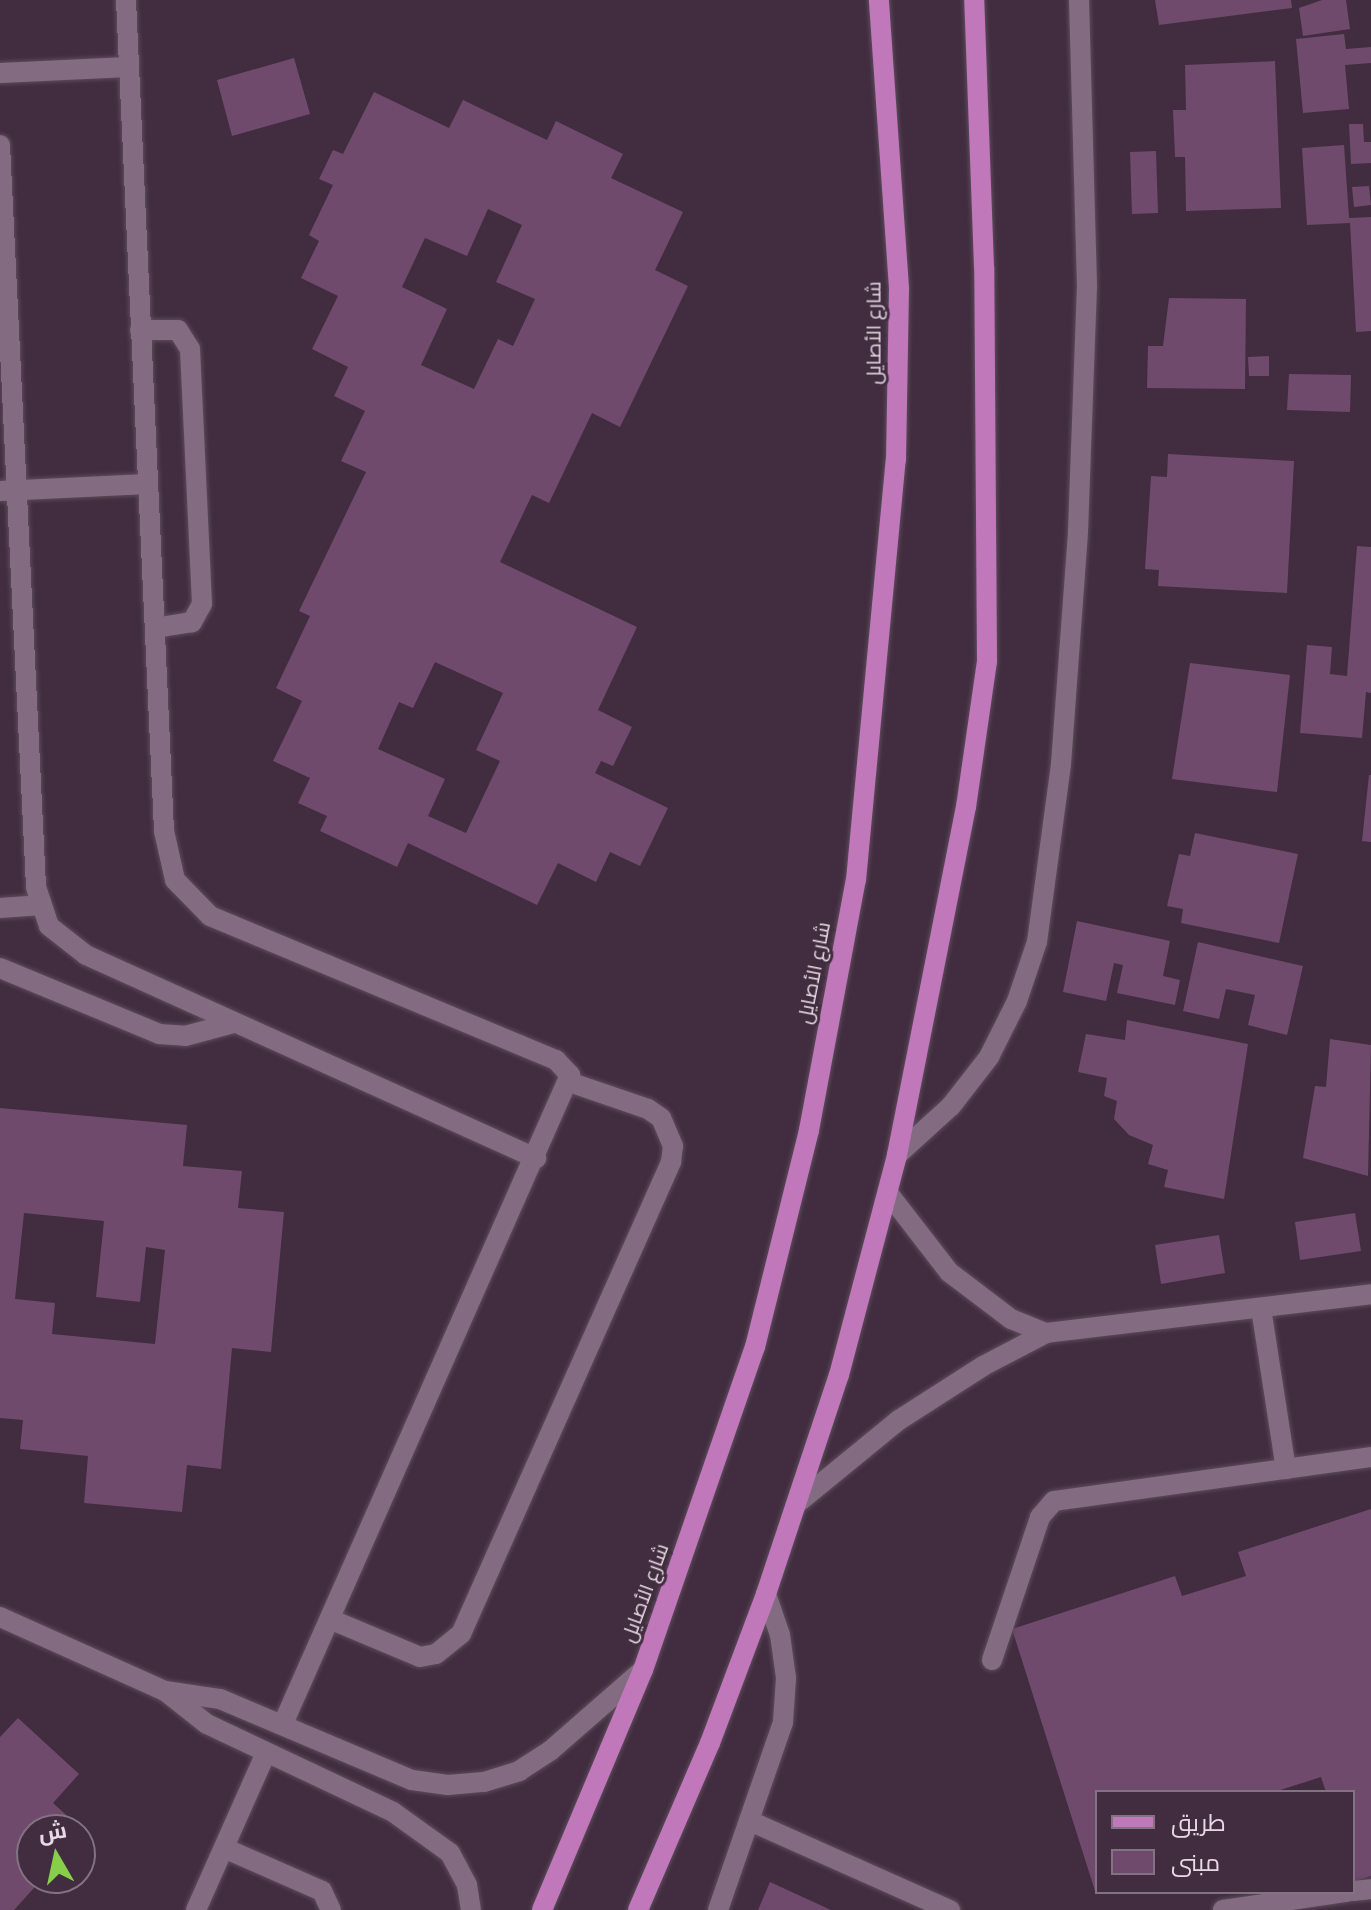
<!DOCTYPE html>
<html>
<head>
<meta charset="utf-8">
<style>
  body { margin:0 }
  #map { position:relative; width:1371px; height:1910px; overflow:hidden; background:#412d3f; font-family:"Roboto Condensed",Cairo,sans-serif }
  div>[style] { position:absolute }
  .building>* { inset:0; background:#6f4a6c }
  .roads { filter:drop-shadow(0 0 2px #5d4b5b) drop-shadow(0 0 2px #5d4b5b) }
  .minor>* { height:20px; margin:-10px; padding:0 10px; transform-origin:10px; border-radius:10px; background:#836c81 }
  .major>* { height:20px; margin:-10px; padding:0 10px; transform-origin:10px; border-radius:10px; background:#c078bb }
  span { translate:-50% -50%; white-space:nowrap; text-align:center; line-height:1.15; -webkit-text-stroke:6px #412d3f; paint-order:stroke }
  .street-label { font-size:20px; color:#e7d9e5 }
  .legend { position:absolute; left:1095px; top:1790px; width:260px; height:104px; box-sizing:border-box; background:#412d3f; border:2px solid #837281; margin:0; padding:10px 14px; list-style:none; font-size:24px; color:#e7d9e5 }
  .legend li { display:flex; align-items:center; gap:16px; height:40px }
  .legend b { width:40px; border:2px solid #837281 }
  .north { position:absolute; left:16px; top:1814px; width:80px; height:80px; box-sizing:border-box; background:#412d3f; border:2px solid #837281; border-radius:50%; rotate:351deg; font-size:22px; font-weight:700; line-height:32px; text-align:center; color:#e7d9e5 }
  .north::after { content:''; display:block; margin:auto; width:28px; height:36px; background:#87cf4a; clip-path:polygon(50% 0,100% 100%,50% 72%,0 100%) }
</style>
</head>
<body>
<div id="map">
  <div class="building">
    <div style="clip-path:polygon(1155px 0,1291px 0,1292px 8px,1159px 25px)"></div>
    <div style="clip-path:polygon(1322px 0,1346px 0,1350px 29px,1303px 36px,1299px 8px)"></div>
    <div style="clip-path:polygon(1344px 34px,1346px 49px,1371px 47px,1371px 63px,1345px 65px,1349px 109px,1303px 113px,1296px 39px)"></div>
    <div style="clip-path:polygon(294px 58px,310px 114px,232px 136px,217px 80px)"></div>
    <div style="clip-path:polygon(1275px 61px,1281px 208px,1186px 211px,1185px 157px,1175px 157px,1173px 110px,1186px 110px,1185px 65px)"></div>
    <div style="clip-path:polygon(evenodd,374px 92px,449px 128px,463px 100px,547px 140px,556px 121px,623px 154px,611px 178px,683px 212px,655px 270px,688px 286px,620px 427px,592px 413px,549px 503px,532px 495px,500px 562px,637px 627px,598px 710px,632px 727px,613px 766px,601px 761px,595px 773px,668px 808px,640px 866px,610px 852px,596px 882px,558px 863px,537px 905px,408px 843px,397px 867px,320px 831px,327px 816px,298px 803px,310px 778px,273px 761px,302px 701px,276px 688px,310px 616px,299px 611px,366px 472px,341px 461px,365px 411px,334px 396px,348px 367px,312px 349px,338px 296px,301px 278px,319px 241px,309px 235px,333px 185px,319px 179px,333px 150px,343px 154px,374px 92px,488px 209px,522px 225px,496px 282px,535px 299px,513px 346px,498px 339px,474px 389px,421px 365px,447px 309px,402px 287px,425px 238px,467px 256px,488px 209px,374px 92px,435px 662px,503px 693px,476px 750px,500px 761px,466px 833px,428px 816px,445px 779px,378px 749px,399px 702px,413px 708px,435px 662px)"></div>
    <div style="clip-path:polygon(1349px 124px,1363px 124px,1364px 142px,1371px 142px,1371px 163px,1351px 164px)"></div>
    <div style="clip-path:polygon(1344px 145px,1349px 218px,1371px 217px,1371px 331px,1356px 332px,1350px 223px,1307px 225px,1302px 148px)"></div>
    <div style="clip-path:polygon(1156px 151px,1158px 213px,1132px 214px,1130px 152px)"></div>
    <div style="clip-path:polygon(1369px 186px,1371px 205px,1354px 207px,1352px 187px)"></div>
    <div style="clip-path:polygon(1169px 298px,1246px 299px,1245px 389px,1147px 388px,1148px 346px,1163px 346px)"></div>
    <div style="clip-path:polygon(1269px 356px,1269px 376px,1249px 376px,1248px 357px)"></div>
    <div style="clip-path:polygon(1289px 374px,1351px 375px,1350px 412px,1287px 410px)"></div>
    <div style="clip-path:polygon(1168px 454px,1294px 461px,1287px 593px,1158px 586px,1159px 570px,1145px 569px,1151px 476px,1167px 477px)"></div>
    <div style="clip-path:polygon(1357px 546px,1371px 547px,1371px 693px,1366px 692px,1362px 738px,1300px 733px,1307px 645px,1332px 647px,1330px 674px,1347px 676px)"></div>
    <div style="clip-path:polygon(1190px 663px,1290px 675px,1277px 792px,1172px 779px)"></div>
    <div style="clip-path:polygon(1369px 775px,1371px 775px,1371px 842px,1362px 841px)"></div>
    <div style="clip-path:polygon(1195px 833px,1298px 854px,1279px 943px,1181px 923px,1183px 909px,1167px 906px,1179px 854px,1190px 856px)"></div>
    <div style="clip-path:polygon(1077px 921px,1170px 941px,1163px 976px,1180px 980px,1175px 1005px,1117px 993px,1123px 965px,1114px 963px,1106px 1001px,1063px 992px)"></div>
    <div style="clip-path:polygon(1198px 942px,1303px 966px,1287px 1035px,1248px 1025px,1255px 995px,1226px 989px,1219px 1019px,1183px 1011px)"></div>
    <div style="clip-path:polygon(1127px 1020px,1248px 1044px,1224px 1199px,1164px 1187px,1168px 1170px,1148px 1164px,1153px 1145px,1129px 1135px,1114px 1119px,1117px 1101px,1104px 1096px,1107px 1078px,1078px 1072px,1086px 1034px,1125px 1040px)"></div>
    <div style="clip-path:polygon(1330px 1039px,1371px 1045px,1368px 1176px,1303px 1158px,1315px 1086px,1326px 1087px)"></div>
    <div style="clip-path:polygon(evenodd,0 1108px,187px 1125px,183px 1166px,242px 1171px,238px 1208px,284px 1212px,271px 1352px,232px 1348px,221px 1469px,187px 1465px,182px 1512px,84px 1503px,88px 1456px,20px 1449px,23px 1420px,0 1418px,0 1108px,24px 1213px,104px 1221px,96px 1297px,140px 1302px,146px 1247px,165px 1250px,155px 1344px,52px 1334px,55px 1303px,15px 1299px,24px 1213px)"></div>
    <div style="clip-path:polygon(1355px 1213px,1361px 1251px,1300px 1260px,1295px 1222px)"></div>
    <div style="clip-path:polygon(1219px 1235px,1225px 1273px,1161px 1284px,1155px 1245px)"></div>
    <div style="clip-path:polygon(1371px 1509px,1371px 1876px,1355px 1881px,1353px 1876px,1353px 1792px,1326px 1792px,1321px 1777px,1274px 1792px,1097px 1792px,1096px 1894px,1012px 1629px,1175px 1576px,1182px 1596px,1246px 1576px,1238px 1552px)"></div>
    <div style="clip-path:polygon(18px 1718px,79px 1774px,53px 1803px,85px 1832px,80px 1837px,80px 1830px,32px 1830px,32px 1878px,43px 1878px,14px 1910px,0 1910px,0 1737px)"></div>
    <div style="clip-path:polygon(770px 1882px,831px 1910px,758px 1910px)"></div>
  </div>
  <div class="roads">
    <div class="minor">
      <div style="left:126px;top:0;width:832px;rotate:87.38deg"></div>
      <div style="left:164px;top:831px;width:50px;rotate:77.3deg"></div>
      <div style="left:175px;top:880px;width:50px;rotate:45.8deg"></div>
      <div style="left:210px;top:916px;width:375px;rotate:22.6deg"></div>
      <div style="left:556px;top:1060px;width:21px;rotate:47deg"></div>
      <div style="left:570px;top:1075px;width:710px;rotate:113.86deg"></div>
      <div style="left:0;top:73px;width:129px;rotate:-2.7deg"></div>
      <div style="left:0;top:145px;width:743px;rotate:87.22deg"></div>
      <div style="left:36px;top:887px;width:41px;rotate:71.6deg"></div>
      <div style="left:49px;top:926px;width:47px;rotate:38.1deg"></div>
      <div style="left:86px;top:955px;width:494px;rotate:24.3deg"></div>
      <div style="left:140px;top:330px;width:38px"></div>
      <div style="left:178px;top:330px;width:22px;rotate:58deg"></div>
      <div style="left:190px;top:349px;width:255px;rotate:87.3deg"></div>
      <div style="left:202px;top:604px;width:21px;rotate:119deg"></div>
      <div style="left:192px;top:622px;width:37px;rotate:171deg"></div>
      <div style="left:0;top:491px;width:148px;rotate:-2.7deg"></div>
      <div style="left:0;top:908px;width:39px;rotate:-4deg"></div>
      <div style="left:0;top:968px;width:172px;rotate:22.5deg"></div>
      <div style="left:159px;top:1034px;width:26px;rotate:4deg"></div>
      <div style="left:185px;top:1036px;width:51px;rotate:-14.9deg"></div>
      <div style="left:897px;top:1155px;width:73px;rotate:-42.2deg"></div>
      <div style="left:951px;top:1106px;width:62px;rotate:-52.2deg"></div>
      <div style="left:989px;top:1057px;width:63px;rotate:-63.4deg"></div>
      <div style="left:1017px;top:1001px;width:62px;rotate:-71.3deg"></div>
      <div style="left:1037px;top:942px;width:180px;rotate:-82.3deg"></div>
      <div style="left:1061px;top:764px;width:234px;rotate:-85.8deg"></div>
      <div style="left:1078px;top:531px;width:245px;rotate:-87.9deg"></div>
      <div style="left:1087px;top:286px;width:286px;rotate:-91.6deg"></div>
      <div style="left:888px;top:1193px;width:100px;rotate:52.3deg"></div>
      <div style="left:949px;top:1272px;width:78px;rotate:37.2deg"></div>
      <div style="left:1011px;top:1319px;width:38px;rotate:22deg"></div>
      <div style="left:1261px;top:1308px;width:163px;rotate:81.2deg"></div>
      <div style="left:800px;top:1501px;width:128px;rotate:-39.3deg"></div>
      <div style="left:899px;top:1420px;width:100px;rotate:-32.7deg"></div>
      <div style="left:983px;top:1366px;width:71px;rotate:-27.6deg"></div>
      <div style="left:1046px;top:1333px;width:327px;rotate:-6.8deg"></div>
      <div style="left:0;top:1617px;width:181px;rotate:24.2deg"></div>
      <div style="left:165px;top:1691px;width:53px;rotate:38.2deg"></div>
      <div style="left:207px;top:1724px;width:206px;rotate:25.3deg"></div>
      <div style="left:393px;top:1812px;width:70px;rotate:35.7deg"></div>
      <div style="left:450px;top:1853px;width:36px;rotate:62deg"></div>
      <div style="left:467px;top:1885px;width:25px;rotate:81deg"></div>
      <div style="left:332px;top:1620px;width:95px;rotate:22.8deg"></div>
      <div style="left:420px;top:1657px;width:16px;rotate:-11deg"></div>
      <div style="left:436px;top:1654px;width:32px;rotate:-39deg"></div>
      <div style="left:461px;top:1634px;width:517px;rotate:-66.01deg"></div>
      <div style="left:671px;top:1162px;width:16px;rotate:-83deg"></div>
      <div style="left:673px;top:1146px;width:30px;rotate:-113deg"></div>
      <div style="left:661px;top:1118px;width:16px;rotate:-145deg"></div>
      <div style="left:648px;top:1109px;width:83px;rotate:-161.1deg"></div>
      <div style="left:992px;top:1660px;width:151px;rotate:-71.4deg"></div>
      <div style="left:1040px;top:1517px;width:21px;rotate:-49deg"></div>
      <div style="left:1054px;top:1501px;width:320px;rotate:-7.9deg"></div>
      <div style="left:165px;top:1691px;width:56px;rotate:8.3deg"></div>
      <div style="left:220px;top:1699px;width:208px;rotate:22.9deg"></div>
      <div style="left:412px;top:1780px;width:36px;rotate:8deg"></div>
      <div style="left:448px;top:1785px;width:36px;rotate:-5deg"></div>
      <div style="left:484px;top:1782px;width:37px;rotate:-17deg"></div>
      <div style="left:519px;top:1771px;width:37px;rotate:-33deg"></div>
      <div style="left:550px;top:1751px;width:123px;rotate:-41.1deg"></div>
      <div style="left:752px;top:1822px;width:217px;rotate:24deg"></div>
      <div style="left:224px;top:1848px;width:107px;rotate:23.7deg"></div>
      <div style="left:322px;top:1891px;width:21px;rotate:65deg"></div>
      <div style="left:1353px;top:1891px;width:18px;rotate:-6deg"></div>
      <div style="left:196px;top:1910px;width:172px;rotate:-66deg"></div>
      <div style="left:718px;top:1910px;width:199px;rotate:-70.9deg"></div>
      <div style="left:783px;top:1722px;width:44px;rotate:-86.1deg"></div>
      <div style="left:786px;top:1678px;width:43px;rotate:-97.9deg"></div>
      <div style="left:780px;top:1635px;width:43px;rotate:-108.9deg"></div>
      <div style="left:1223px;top:1910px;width:125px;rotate:-8.3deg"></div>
    </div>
    <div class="major">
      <div style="left:542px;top:1910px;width:260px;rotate:-67.2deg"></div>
      <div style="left:643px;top:1670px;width:342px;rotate:-70.9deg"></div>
      <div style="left:755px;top:1347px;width:224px;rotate:-76deg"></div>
      <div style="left:809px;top:1130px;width:254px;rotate:-79.4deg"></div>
      <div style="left:856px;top:880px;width:422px;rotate:-84.6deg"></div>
      <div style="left:896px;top:460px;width:172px;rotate:-89deg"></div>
      <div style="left:899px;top:288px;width:289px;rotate:-94deg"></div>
      <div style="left:638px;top:1910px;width:182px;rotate:-66.7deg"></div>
      <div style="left:710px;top:1743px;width:159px;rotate:-69.4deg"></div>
      <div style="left:766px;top:1594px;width:231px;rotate:-71.6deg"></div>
      <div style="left:839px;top:1375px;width:228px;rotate:-75.2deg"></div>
      <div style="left:897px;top:1155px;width:355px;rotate:-78.8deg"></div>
      <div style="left:966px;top:807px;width:148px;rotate:-81.8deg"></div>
      <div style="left:987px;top:661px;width:394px;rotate:-90.4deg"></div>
      <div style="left:984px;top:267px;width:267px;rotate:-92.1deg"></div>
    </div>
  </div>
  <div class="street-label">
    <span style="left:874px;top:333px;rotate:-90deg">شارع الأصايل</span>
    <span style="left:814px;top:973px;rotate:-79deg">شارع الأصايل</span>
    <span style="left:645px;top:1593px;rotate:-70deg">شارع الأصايل</span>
  </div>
  <ul class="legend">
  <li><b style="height:10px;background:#c078bb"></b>طريق</li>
  <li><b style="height:22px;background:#6f4a6c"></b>مبنى</li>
  </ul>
  <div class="north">ش</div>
</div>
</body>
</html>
